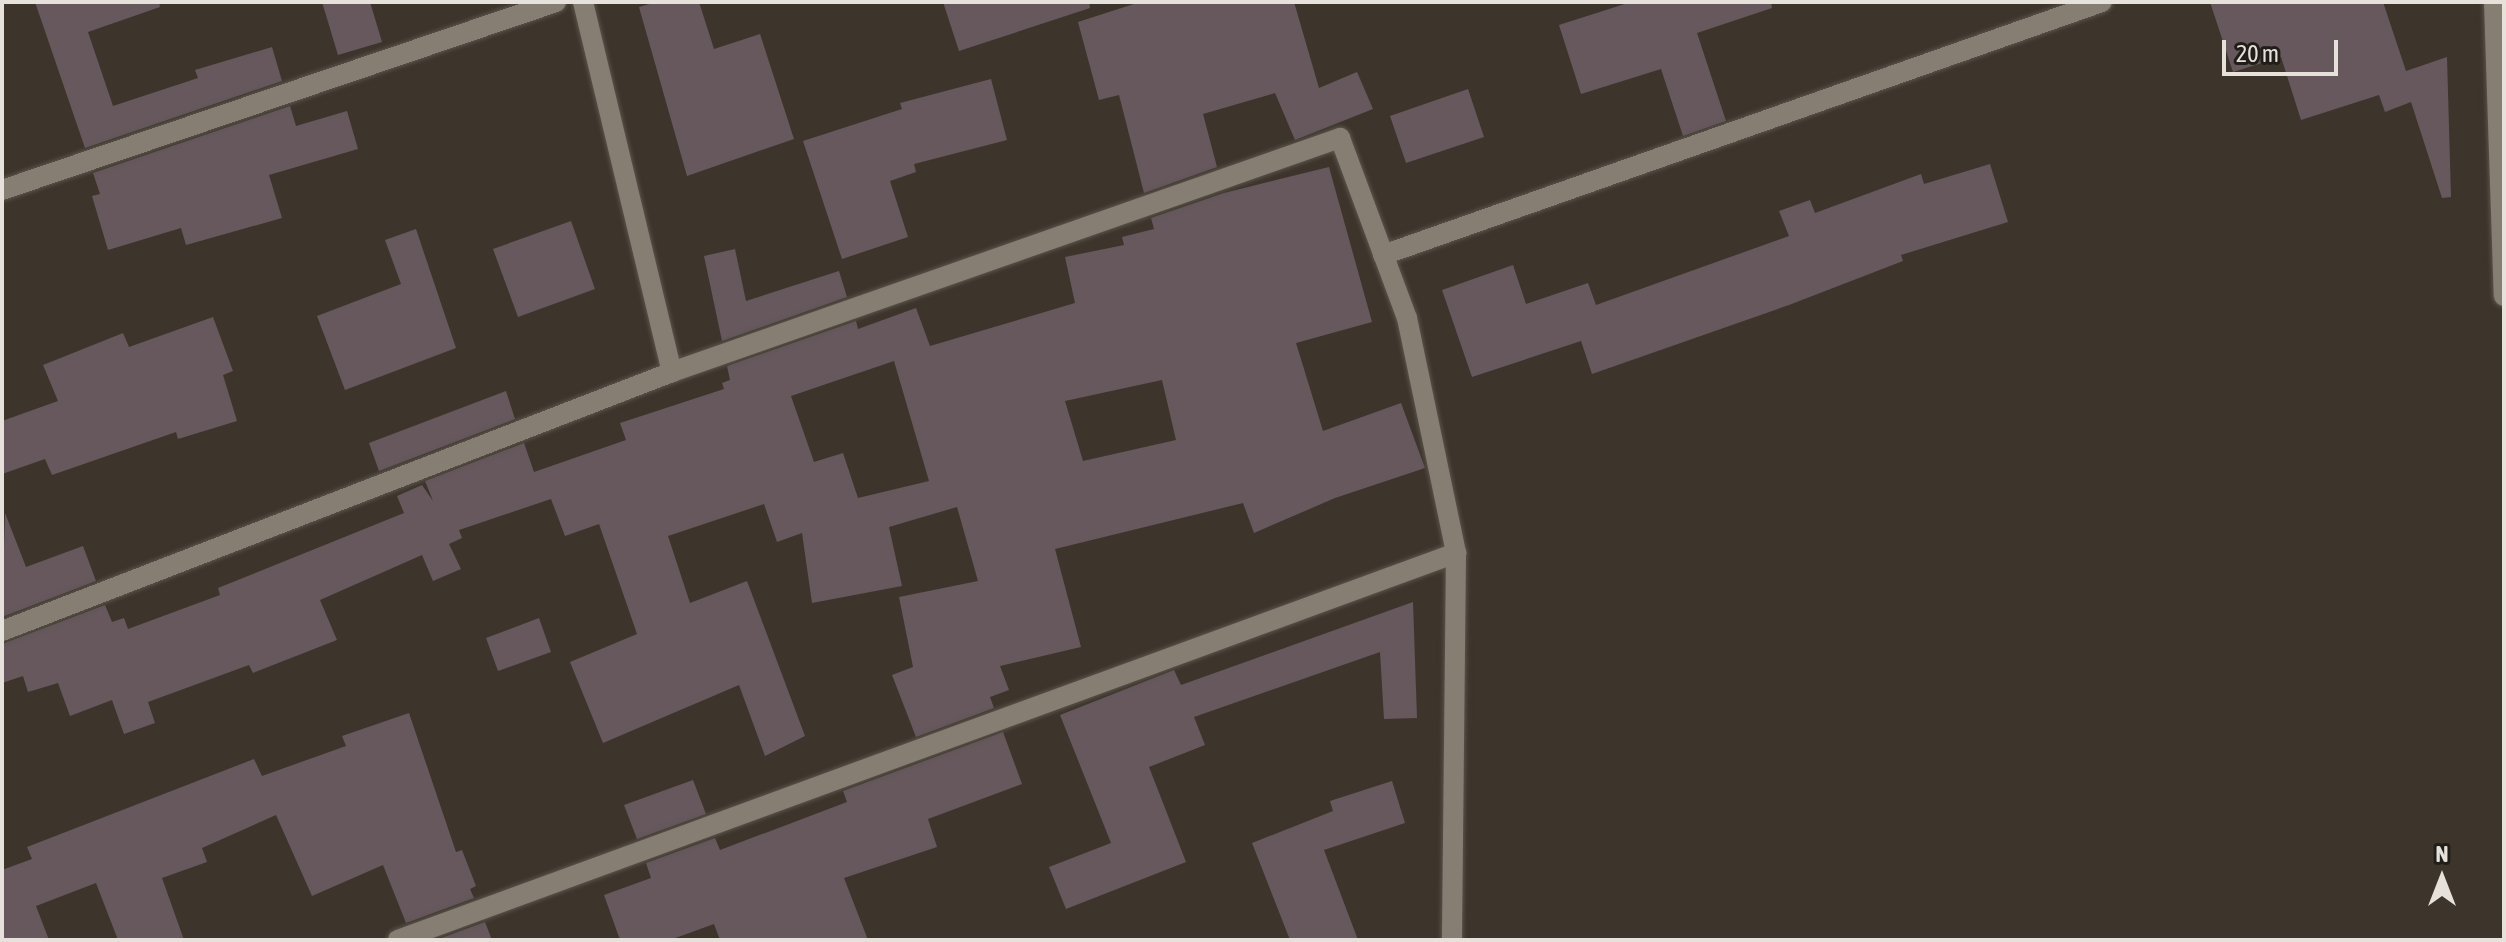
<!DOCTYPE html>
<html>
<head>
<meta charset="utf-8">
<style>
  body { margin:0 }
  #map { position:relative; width:2506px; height:942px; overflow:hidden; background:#3d352c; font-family:"Asap Condensed",sans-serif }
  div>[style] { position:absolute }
  .building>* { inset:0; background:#66585d }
  .roads { filter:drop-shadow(0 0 2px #5a544c) drop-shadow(0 0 2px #5a544c) }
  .minor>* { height:20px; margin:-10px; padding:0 10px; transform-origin:10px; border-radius:10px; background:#877e73 }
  span { translate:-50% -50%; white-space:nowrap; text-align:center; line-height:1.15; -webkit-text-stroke:6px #211e19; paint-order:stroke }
  .frame { position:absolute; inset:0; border:4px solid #e6e1db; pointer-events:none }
  .north { position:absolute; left:2402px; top:838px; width:80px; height:80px; -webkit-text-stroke:6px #211e19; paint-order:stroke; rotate:0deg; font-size:22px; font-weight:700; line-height:32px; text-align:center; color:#e6e1db }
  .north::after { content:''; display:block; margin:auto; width:28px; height:36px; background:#e6e1db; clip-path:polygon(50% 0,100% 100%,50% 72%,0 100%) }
  .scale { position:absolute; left:2222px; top:40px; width:116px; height:36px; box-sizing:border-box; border:4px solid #e6e1db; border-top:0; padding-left:10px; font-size:24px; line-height:28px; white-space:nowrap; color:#e6e1db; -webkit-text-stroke:6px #211e19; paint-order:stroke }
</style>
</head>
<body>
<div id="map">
  <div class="building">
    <div style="clip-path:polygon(35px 2px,159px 2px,160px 7px,88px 32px,113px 106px,198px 78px,195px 70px,272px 47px,282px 81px,85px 148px)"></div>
    <div style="clip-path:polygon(322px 2px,370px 2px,382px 42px,338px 55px)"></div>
    <div style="clip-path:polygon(656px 2px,699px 2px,714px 49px,760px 34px,794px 139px,687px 176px,639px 7px)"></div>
    <div style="clip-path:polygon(943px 2px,1089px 2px,1090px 8px,959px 51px)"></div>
    <div style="clip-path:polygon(1140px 2px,1294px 2px,1319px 88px,1357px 72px,1373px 109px,1295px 140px,1275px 93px,1203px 114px,1217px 167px,1144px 193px,1119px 95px,1099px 100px,1078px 22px)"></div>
    <div style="clip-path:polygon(1631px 2px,1771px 2px,1772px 8px,1697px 33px,1726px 121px,1683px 136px,1661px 69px,1581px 94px,1559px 25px)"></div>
    <div style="clip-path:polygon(2210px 2px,2383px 2px,2406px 71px,2447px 57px,2451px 197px,2442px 198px,2411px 102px,2385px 112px,2379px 95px,2301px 120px,2281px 57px,2233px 72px)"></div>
    <div style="clip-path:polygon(991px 79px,1007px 140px,914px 164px,916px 172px,890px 181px,908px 237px,842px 259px,803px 141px,902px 109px,900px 103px)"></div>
    <div style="clip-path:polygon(1468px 89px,1484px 137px,1406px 163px,1390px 116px)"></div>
    <div style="clip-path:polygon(290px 106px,296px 126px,347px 111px,358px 149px,269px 175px,282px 218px,186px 245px,181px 228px,108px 250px,92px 196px,100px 194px,93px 173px)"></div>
    <div style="clip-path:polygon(1990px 164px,2008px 222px,1901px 255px,1903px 261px,1789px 305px,1592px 374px,1581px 341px,1472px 377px,1442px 290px,1513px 265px,1526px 304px,1588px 283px,1596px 305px,1789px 236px,1779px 211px,1810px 200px,1815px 213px,1921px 174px,1924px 184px)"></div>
    <div style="clip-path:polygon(evenodd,1329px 167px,1372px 322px,1296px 343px,1323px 431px,1401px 403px,1425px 468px,1335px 498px,1254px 533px,1243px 503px,1055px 549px,1081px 647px,1000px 666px,1009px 690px,990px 697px,994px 708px,916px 737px,892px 675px,913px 667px,899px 597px,978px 581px,957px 507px,889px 527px,902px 586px,812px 603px,802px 533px,777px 542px,764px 504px,668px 536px,690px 603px,747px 581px,805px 736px,765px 756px,739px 685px,603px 743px,570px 662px,637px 634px,599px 524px,565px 536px,551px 499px,459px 530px,462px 538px,449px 544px,461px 569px,433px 581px,422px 555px,320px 600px,337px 640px,253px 673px,249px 665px,148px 702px,155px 723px,124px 734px,112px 700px,70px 716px,58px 683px,28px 692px,23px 676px,2px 683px,2px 644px,105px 605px,112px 622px,124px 618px,128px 629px,220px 595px,218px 588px,404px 513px,397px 496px,422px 485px,433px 501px,425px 481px,524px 443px,534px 472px,626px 440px,620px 423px,724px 389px,722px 383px,730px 380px,727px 366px,856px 321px,858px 329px,916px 308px,930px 346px,1075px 303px,1065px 257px,1124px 245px,1122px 237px,1154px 229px,1151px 218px,1224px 193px,1329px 167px,894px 361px,929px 481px,858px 498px,843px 453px,814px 462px,791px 396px,894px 361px,1329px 167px,1162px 380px,1176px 440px,1083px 461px,1065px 401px,1162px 380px)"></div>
    <div style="clip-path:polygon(571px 221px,595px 289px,518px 317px,493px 249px)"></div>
    <div style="clip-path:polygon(416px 229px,456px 348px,345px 390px,317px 316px,401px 284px,385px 240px)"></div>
    <div style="clip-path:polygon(735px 249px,746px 301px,839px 271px,847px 297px,722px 341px,704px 256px)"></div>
    <div style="clip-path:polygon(213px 317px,233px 371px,223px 375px,237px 421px,178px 439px,176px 432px,52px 475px,45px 459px,2px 474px,2px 421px,58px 401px,43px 365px,123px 333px,129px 347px)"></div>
    <div style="clip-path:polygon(506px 391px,515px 419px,379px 471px,369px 443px)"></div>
    <div style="clip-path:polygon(5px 513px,26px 567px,83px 546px,96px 581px,2px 617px)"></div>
    <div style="clip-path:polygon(1413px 602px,1417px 718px,1384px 719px,1380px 652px,1194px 717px,1205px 745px,1149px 767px,1186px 862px,1066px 909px,1049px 867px,1111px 843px,1060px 715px,1174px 670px,1181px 685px)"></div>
    <div style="clip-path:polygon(539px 618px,551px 652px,498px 671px,486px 638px)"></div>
    <div style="clip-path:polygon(409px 713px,456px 852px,462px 850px,476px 886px,470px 889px,474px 898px,406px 923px,383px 865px,312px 896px,276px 815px,202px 848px,207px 862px,162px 878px,184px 940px,118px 940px,96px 883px,36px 906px,49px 940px,2px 940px,2px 870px,32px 859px,27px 847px,254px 759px,262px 776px,346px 746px,342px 736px)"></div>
    <div style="clip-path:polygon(1003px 732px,1022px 784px,928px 819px,937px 847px,844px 878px,868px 940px,720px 940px,714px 924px,670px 940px,620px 940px,604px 895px,651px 878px,646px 863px,715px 838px,720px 850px,847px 802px,843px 791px)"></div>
    <div style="clip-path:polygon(693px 780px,706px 814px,637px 839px,624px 805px)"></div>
    <div style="clip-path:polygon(1392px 781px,1405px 823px,1324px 850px,1358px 940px,1290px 940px,1252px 843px,1333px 811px,1330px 801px)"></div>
    <div style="clip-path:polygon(485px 922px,492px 940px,436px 940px)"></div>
  </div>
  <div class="roads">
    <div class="minor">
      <div style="left:583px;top:2px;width:381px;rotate:76.5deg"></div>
      <div style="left:2494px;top:2px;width:294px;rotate:88.1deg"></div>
      <div style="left:2px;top:190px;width:585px;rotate:-18.74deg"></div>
      <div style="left:1383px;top:255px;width:762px;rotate:-19.39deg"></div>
      <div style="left:2px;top:631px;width:718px;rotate:-21.13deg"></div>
      <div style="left:672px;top:372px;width:708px;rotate:-19.31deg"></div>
      <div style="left:1340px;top:138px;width:192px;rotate:69.6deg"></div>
      <div style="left:1407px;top:318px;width:240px;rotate:78.2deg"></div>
      <div style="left:1456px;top:553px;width:387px;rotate:90.6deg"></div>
      <div style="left:398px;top:940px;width:1127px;rotate:-20.09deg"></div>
    </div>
  </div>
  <div class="frame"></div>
  <div class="north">N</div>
  <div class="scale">20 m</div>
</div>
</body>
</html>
